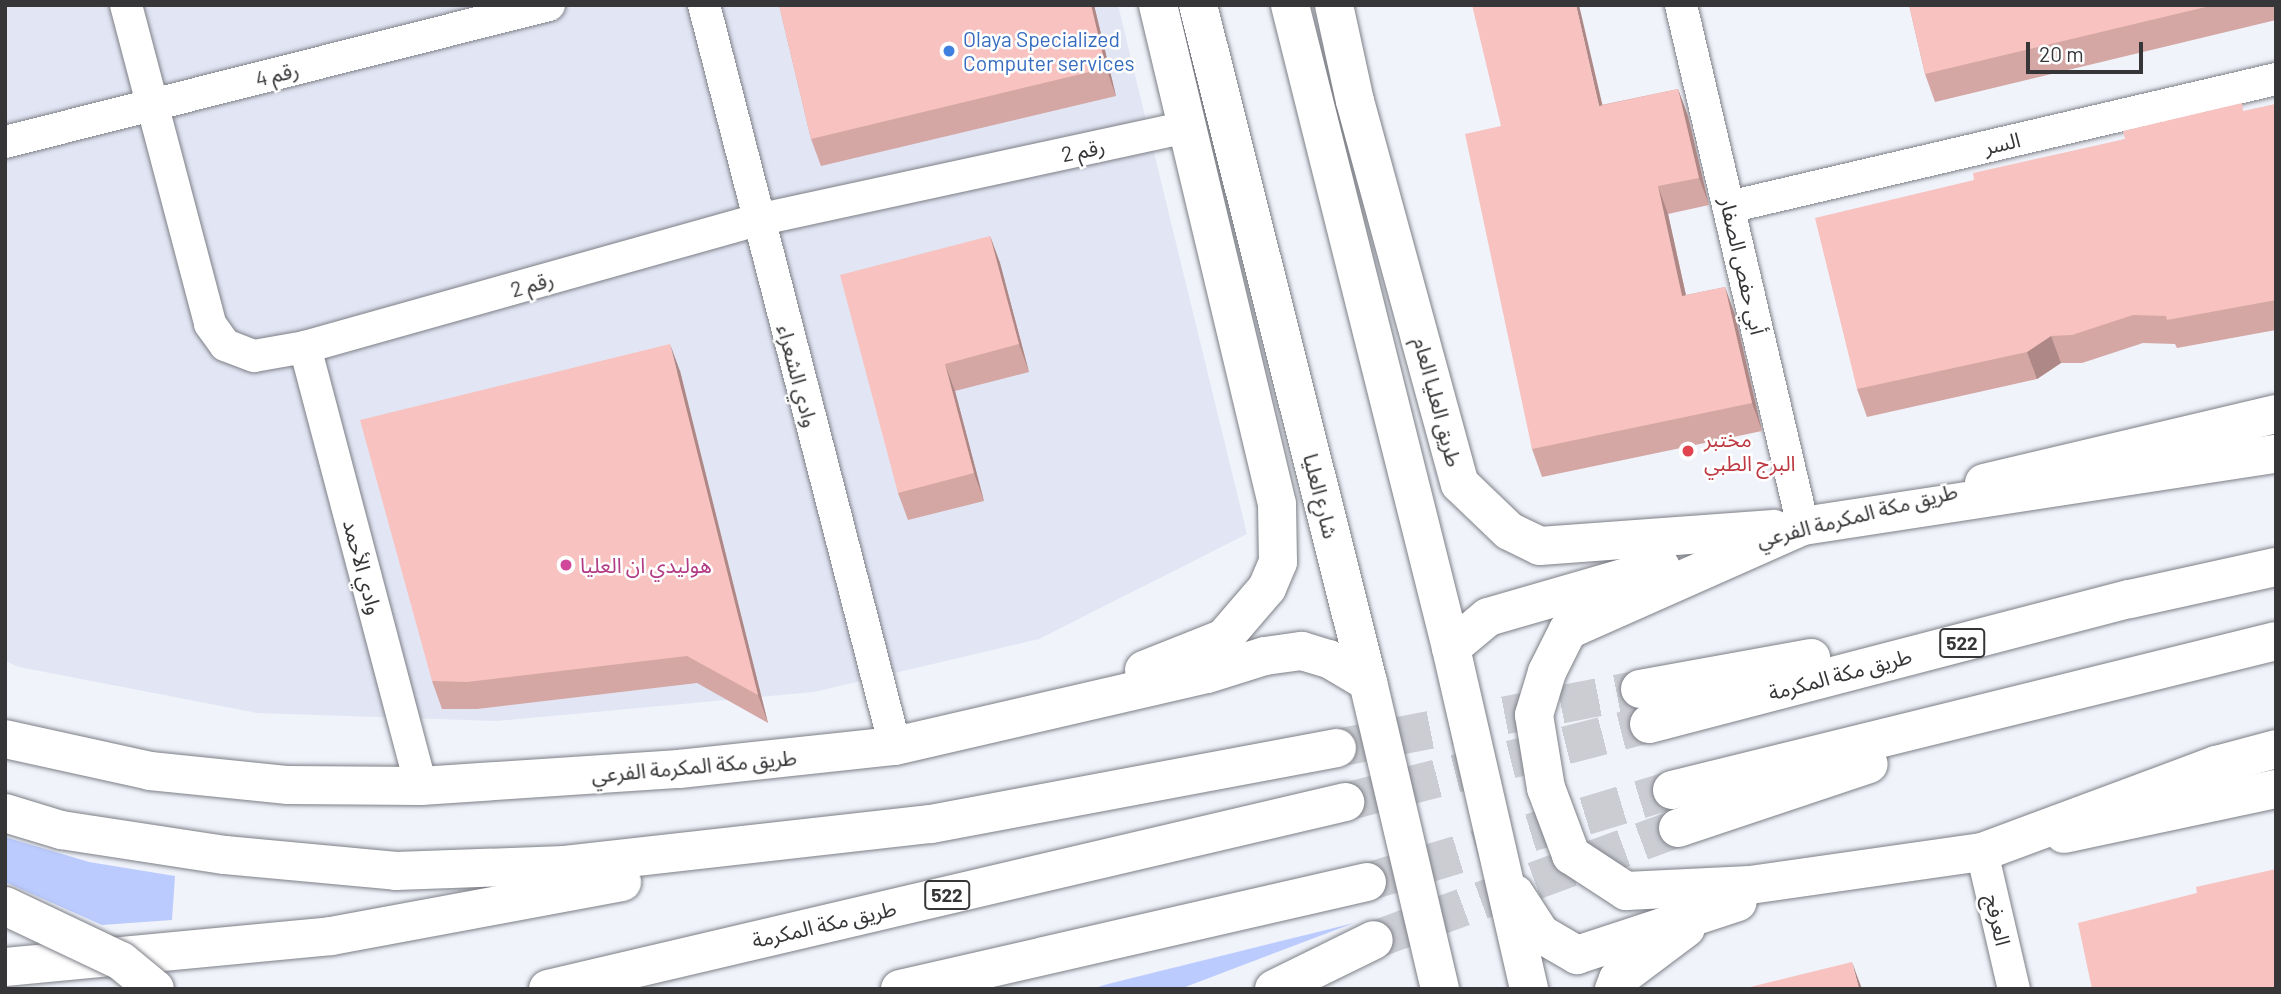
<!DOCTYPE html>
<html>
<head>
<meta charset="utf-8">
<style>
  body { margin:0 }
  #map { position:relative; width:2281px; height:994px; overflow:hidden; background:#f0f3fa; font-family:Barlow,"Noto Sans Arabic",sans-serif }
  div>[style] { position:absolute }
  .built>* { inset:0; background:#e2e6f4 }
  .green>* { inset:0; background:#bbcbfd }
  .highway-tunnel>* { height:38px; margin-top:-19px; transform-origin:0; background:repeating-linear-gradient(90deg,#cbcdd3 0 38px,transparent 0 57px) }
  .roads { filter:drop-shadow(0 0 2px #7d7f86) drop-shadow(0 0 2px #7d7f86) }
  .street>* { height:32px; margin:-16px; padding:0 16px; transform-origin:16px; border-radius:16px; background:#fff }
  .primary>* { height:38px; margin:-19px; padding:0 19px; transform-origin:19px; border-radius:19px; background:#fff }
  .highway>* { height:38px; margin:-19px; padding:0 19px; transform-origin:19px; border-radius:19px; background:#fff }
  .bridges { filter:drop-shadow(0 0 2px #7d7f86) drop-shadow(0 0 2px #7d7f86) }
  .highway-bridge>* { height:38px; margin:-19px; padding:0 19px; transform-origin:19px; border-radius:19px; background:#fff }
  .wall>* { inset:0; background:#d4a7a4 }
  .shaded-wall>* { inset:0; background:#ad8886 }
  .building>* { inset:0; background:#f7c2bf }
  .dots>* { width:19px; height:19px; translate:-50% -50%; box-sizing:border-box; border:4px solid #fff; border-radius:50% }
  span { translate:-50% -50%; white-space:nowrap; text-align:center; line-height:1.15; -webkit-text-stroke:5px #fff; paint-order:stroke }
  .shield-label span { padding:2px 5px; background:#fff; border:2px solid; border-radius:5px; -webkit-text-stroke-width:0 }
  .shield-label { font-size:19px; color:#363639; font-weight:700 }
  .shop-label { font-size:21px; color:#366cbe }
  .left { translate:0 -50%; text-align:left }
  .street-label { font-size:21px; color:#363639 }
  .health-label { font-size:21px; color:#be3a42 }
  .hotel-label { font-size:21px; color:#b23c85 }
  .frame { position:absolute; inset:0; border:7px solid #363639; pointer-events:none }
  .scale { position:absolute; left:2026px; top:42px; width:117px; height:32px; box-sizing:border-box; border:4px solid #363639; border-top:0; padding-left:9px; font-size:21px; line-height:24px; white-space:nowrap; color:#363639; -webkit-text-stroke:5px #fff; paint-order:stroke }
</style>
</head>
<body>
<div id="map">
  <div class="built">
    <div style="clip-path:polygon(5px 5px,1118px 5px,1247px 534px,1039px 639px,814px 692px,496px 721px,257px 713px,19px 667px,5px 661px)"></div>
  </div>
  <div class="green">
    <div style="clip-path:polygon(5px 837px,89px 862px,175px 876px,172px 920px,102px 925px,5px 882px)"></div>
    <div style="clip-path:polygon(1354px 923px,1180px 989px,1091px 989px,1108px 984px)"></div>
  </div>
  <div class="highway-tunnel">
    <div style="left:1337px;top:748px;width:309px;rotate:-11deg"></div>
    <div style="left:1345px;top:802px;width:314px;rotate:-14.4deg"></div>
    <div style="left:1367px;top:882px;width:319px;rotate:-16.8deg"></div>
    <div style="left:1374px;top:940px;width:324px;rotate:-20.2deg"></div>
  </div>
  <div class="roads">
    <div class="street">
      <div style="left:126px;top:5px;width:330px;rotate:75.2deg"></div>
      <div style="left:210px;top:324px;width:26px;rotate:54deg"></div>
      <div style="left:225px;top:345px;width:31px;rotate:21deg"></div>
      <div style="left:254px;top:356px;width:52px;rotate:-10deg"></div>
      <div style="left:305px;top:347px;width:470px;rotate:-15.7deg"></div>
      <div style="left:757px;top:220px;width:440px;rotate:-12.2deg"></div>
      <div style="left:704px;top:5px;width:765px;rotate:75.55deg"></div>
      <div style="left:1681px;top:5px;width:535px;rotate:76.82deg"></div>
      <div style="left:5px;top:142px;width:561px;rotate:-14.14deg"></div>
      <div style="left:1729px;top:207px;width:562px;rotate:-13.17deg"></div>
      <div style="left:305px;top:347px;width:454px;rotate:75.2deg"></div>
      <div style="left:1982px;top:852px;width:141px;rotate:76.9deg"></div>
    </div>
    <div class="primary">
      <div style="left:1198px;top:5px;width:698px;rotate:75.9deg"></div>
      <div style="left:1368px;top:682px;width:315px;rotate:76.8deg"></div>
      <div style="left:1290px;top:5px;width:663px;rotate:75.94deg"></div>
      <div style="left:1451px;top:648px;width:350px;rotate:77.1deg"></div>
      <div style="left:1334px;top:5px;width:98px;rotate:77.7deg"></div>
      <div style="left:1355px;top:101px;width:397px;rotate:74.7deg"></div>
      <div style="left:1460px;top:484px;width:68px;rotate:43.8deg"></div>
      <div style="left:1509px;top:531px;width:34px;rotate:26deg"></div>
      <div style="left:1540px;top:546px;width:234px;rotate:-4.2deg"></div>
      <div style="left:1984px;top:483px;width:300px;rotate:-13.3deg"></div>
      <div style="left:1803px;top:526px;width:257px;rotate:156.1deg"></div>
      <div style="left:1568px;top:630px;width:47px;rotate:116.6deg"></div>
      <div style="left:1547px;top:672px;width:45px;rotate:106.8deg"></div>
      <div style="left:1534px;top:715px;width:74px;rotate:80.7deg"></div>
      <div style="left:1546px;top:788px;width:72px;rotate:69.5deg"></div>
      <div style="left:1571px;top:855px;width:66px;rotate:33.2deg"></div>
      <div style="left:1626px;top:891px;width:124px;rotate:-2.8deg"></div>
      <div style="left:1750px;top:885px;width:234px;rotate:-8.1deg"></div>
      <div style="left:1451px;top:648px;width:48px;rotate:-40deg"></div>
      <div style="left:1488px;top:617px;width:180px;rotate:-16.1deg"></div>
      <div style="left:1144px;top:670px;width:86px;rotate:-21.8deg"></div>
      <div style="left:1224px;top:638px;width:66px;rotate:-49.3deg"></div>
      <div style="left:1267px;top:588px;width:28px;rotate:-67deg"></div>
      <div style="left:1278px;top:562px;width:58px;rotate:-91deg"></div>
      <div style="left:1277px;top:504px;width:513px;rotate:-103.41deg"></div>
      <div style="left:5px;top:739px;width:148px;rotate:12.4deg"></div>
      <div style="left:150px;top:771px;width:139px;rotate:5.8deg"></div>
      <div style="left:288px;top:785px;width:133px;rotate:0.4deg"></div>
      <div style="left:421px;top:786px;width:259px;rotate:-3.8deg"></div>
      <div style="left:679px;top:769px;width:217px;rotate:-6.1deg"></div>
      <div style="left:895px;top:746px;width:320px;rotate:-13deg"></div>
      <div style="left:1207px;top:674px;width:61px;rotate:-17.2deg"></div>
      <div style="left:1265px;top:656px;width:37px;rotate:-8deg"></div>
      <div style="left:1302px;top:651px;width:28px;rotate:17deg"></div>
      <div style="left:1329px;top:659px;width:45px;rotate:30.5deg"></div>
      <div style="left:2064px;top:834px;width:217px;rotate:-12deg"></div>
      <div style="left:1515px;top:894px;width:48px;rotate:57deg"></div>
      <div style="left:1541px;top:934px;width:42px;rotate:30.3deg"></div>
      <div style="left:1577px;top:955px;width:169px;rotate:-18.2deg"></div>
      <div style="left:1614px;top:989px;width:11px;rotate:-68deg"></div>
      <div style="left:1618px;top:979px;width:85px;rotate:-36.9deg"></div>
    </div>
    <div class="highway">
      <div style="left:1803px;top:526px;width:478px;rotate:-8.7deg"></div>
      <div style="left:1640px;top:689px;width:174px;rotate:-10.3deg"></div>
      <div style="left:1649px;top:724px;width:497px;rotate:-14.6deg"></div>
      <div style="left:2130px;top:599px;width:149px;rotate:-12.4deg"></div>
      <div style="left:1672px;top:790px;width:622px;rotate:-13.86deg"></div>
      <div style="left:5px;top:813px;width:59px;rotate:16.9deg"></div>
      <div style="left:61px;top:830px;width:166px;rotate:8.7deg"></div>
      <div style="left:225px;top:855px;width:172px;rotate:5.3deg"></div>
      <div style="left:396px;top:871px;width:169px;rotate:-2deg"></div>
      <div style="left:565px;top:865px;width:368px;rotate:-6.4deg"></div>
      <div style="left:931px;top:824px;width:413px;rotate:-10.6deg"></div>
      <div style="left:1678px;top:828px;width:201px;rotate:-18.5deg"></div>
      <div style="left:1982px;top:852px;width:250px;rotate:-20.4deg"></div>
      <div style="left:2216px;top:765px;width:62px;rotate:-14.9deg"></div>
      <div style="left:5px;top:967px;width:327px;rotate:-5.4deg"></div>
      <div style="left:331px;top:936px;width:296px;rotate:-10.5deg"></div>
      <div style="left:548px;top:989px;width:819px;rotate:-13.2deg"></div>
      <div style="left:900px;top:989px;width:479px;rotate:-12.9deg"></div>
      <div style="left:1274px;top:989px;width:111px;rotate:-26.1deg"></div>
    </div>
  </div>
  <div class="bridges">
    <div class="highway-bridge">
      <div style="left:5px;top:906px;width:128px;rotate:25.4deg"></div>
      <div style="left:121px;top:961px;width:44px;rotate:39.5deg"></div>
    </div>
  </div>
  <div class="wall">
    <div style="clip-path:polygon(779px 5px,1094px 5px,1116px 96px,821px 166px,811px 139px)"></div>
    <div style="clip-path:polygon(1909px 5px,2276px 5px,2276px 20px,1935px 102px,1925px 74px)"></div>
    <div style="clip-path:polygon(1678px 89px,1688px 116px,1709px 205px,1668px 214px,1686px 295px,1725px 287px,1735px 315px,1762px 431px,1542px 477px,1532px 449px,1501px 126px)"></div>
    <div style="clip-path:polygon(2276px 104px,2276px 330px,2177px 348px,2175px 344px,2143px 343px,2082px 363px,2061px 363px,2037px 379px,1867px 417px,1857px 389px,1974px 180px,2125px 139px)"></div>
    <div style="clip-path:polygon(990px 236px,1000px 263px,1029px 372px,955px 391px,984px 501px,908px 520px,898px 493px)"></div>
    <div style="clip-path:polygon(680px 371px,768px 723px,697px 683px,477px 709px,442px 709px,432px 681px)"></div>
  </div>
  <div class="shaded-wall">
    <div style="clip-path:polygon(1091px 5px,1094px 5px,1116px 96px,1106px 68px)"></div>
    <div style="clip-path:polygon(1576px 5px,1579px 5px,1609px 133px,1599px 106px)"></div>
    <div style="clip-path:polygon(1678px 89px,1688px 116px,1709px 205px,1699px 178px)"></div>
    <div style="clip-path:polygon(1658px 186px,1668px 214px,1692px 323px,1682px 296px)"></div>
    <div style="clip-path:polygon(990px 236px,1000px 263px,1029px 372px,1019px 344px)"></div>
    <div style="clip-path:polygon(1725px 287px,1735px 315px,1762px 431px,1752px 403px)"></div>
    <div style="clip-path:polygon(2051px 336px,2061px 363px,2037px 379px,2027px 352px)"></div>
    <div style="clip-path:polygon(670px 344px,680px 371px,768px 723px,758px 695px)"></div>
    <div style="clip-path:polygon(945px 364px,955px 391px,984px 501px,974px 473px)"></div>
    <div style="clip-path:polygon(1852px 962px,1862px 989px,1859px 989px)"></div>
  </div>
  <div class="building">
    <div style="clip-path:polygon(779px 5px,1091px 5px,1106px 68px,811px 139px)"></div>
    <div style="clip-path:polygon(1472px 5px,1576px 5px,1599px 106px,1678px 89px,1699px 178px,1658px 186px,1682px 296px,1725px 287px,1752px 403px,1532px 449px,1465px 134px,1501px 126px)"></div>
    <div style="clip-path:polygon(1909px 5px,2214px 5px,1925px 74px)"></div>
    <div style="clip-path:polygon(2242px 103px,2243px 111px,2276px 104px,2276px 300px,2167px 320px,2166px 316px,2133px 315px,2072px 335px,2051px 336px,2027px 352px,1857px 389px,1815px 218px,1974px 180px,1973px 173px,2125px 139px,2123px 131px)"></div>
    <div style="clip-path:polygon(990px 236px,1019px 344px,945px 364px,974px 473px,898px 493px,840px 275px)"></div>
    <div style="clip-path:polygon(670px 344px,758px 695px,687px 656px,467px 682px,432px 681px,360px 420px)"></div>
    <div style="clip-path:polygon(2276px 869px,2276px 989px,2092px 989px,2078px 923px,2197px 893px,2196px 887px)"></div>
    <div style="clip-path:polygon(1852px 962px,1859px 989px,1742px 989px)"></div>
  </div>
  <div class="dots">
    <div style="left:949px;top:51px;background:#3f7fe0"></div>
    <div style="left:1688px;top:451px;background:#e0444e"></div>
    <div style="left:566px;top:565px;background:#d1479c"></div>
  </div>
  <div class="shield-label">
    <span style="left:1962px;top:643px">522</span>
    <span style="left:947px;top:895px">522</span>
  </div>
  <div class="shop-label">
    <span class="left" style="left:963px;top:51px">Olaya Specialized<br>Computer services</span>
  </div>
  <div class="street-label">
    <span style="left:277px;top:74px;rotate:-14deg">رقم 4</span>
    <span style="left:2002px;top:143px;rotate:-13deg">السر</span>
    <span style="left:1083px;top:150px;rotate:-12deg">رقم 2</span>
    <span style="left:1743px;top:266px;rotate:77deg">أبي حفص الصفار</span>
    <span style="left:532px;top:284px;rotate:-16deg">رقم 2</span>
    <span style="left:798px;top:376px;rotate:75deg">وادي الشعراء</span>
    <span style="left:1438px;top:402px;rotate:75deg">طريق العليا العام</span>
    <span style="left:1321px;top:496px;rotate:76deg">شارع العليا</span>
    <span style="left:1857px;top:515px;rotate:-14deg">طريق مكة المكرمة الفرعي</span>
    <span style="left:363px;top:567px;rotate:75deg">وادي الأحمد</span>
    <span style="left:1840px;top:674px;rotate:-15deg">طريق مكة المكرمة</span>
    <span style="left:694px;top:766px;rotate:-5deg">طريق مكة المكرمة الفرعي</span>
    <span style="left:1998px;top:920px;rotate:77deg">العرفج</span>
    <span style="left:824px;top:924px;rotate:-13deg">طريق مكة المكرمة</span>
  </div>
  <div class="health-label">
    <span class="left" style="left:1704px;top:451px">مختبر<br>البرج الطبي</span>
  </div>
  <div class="hotel-label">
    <span class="left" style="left:580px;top:565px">هوليدي ان العليا</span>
  </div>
  <div class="frame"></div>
  <div class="scale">20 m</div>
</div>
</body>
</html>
